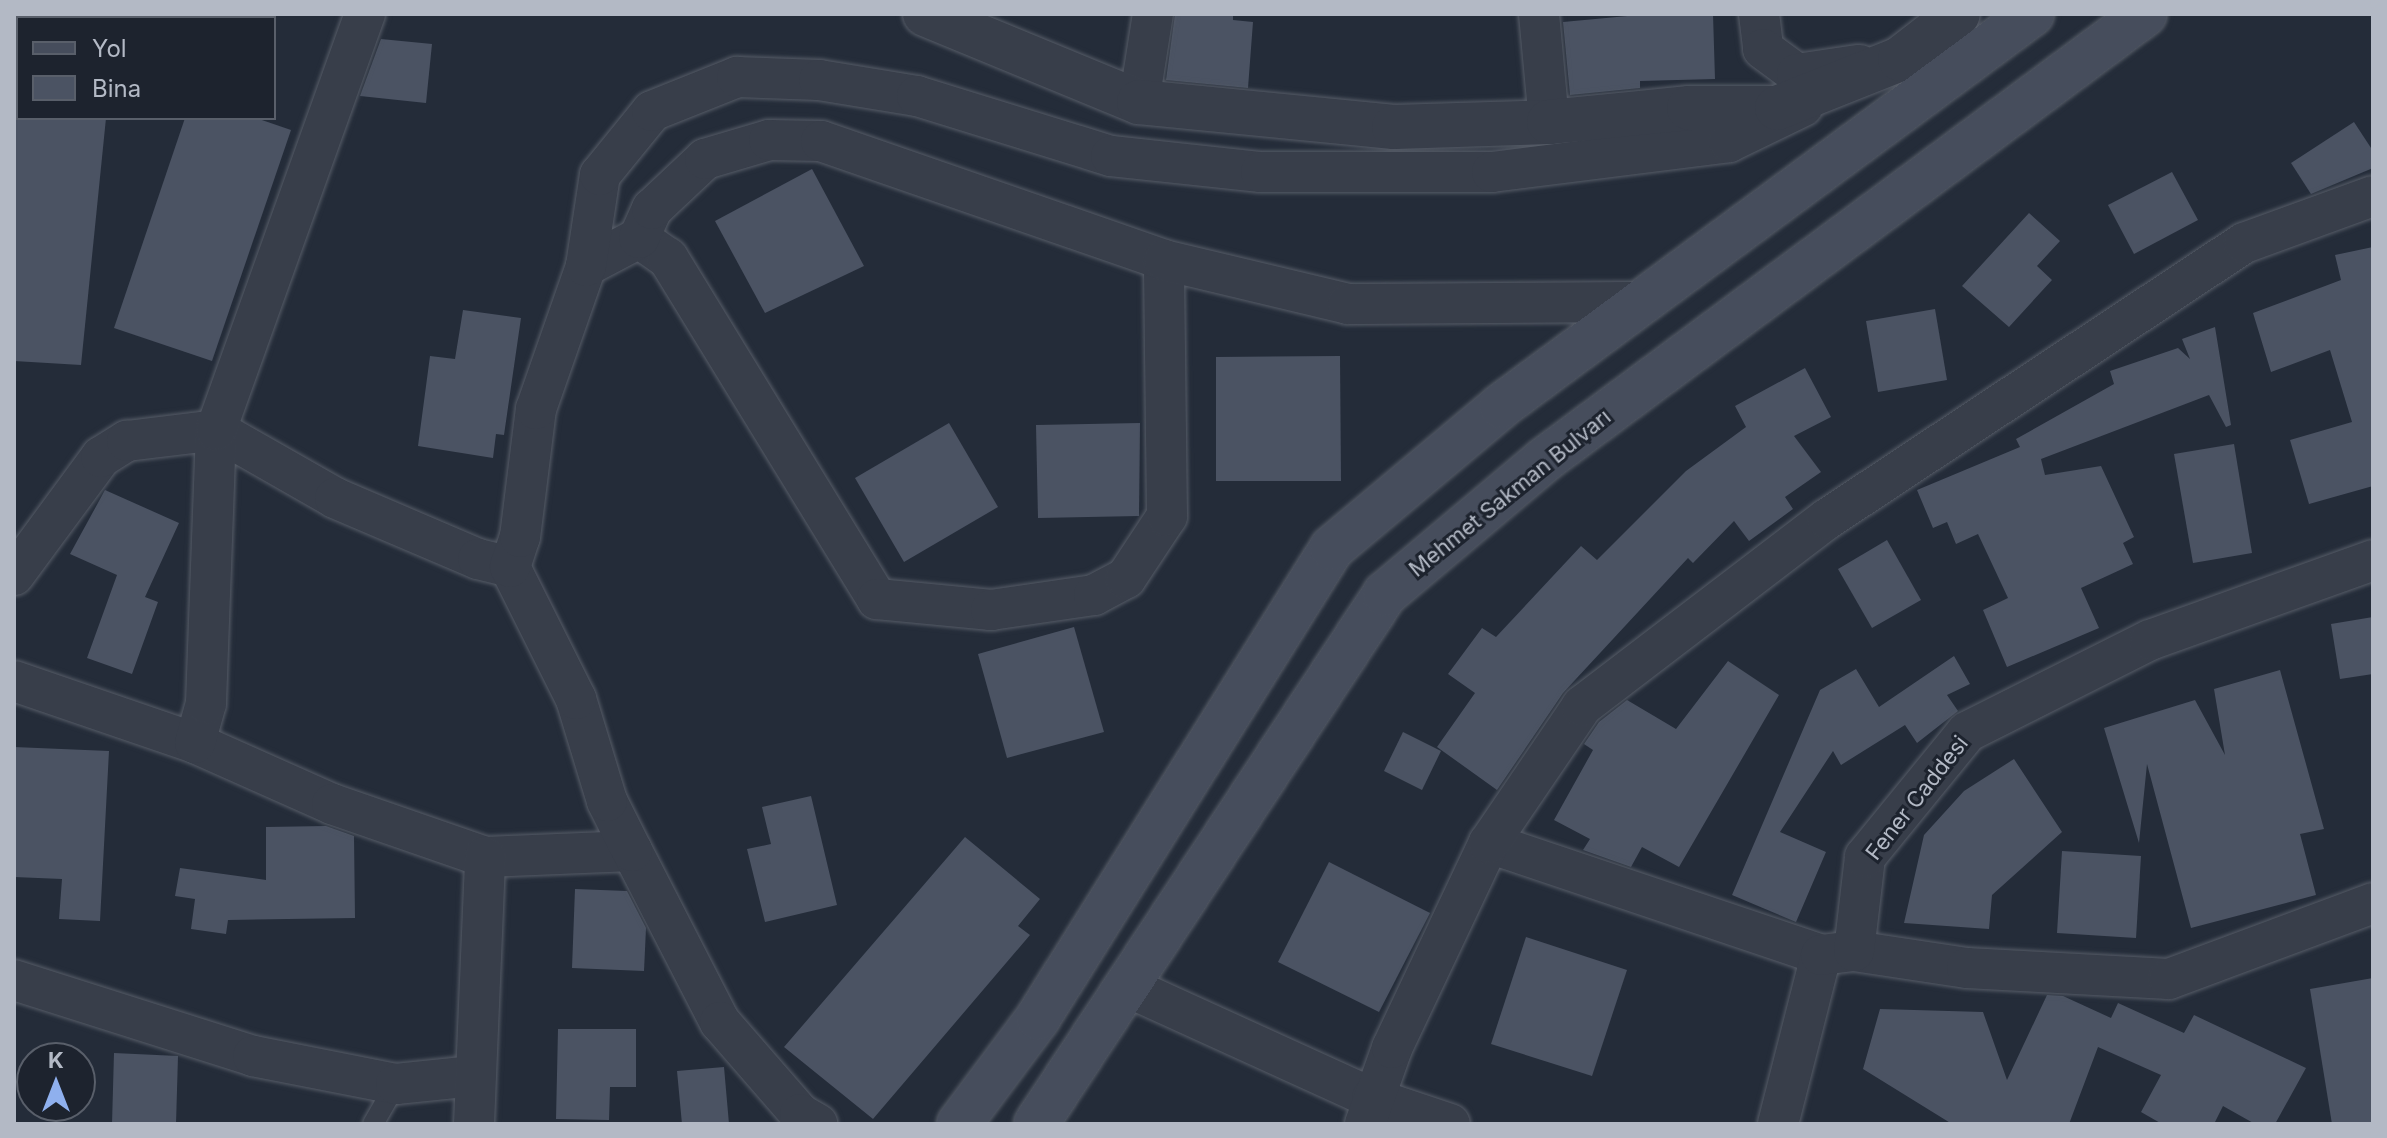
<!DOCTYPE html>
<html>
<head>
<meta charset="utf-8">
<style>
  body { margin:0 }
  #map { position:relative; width:2387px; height:1138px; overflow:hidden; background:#242c39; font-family:Inter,sans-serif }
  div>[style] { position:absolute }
  .building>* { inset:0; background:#4b5363 }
  .roads { filter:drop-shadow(0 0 2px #565c67) drop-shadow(0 0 2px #565c67) }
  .service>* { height:20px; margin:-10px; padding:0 10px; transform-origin:10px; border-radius:10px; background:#383e4a }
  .minor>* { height:40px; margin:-20px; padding:0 20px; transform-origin:20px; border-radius:20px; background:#383e4a }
  .tertiary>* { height:44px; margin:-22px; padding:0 22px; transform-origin:22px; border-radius:22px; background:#383e4a }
  .secondary>* { height:44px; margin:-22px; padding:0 22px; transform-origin:22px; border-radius:22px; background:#464d5c }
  span { translate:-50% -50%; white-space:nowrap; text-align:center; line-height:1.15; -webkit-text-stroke:6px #1d232e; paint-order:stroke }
  .street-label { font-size:22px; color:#b3b9c5 }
  .frame { position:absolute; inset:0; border:16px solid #b3b9c5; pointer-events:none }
  .legend { position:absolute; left:16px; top:16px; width:260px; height:104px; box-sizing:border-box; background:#1d232e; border:2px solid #595f6a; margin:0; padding:10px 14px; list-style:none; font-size:24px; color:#b3b9c5 }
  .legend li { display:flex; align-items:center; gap:16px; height:40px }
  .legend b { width:40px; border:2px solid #595f6a }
  .north { position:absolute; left:16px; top:1042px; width:80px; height:80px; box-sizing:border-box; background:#1d232e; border:2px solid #595f6a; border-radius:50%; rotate:0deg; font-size:22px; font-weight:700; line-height:32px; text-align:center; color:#b3b9c5 }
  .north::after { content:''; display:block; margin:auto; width:28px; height:36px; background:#8fb0ee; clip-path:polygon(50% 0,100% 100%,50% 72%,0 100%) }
</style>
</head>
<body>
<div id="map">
  <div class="building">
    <div style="clip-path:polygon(1175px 14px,1233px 14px,1233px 20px,1253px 22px,1248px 88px,1166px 80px)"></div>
    <div style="clip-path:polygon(1649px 14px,1713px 14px,1715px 79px,1640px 81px,1640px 88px,1570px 95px,1563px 22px)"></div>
    <div style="clip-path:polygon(381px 39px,432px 44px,426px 103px,360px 96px)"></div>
    <div style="clip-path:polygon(14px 118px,106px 118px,81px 365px,14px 361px)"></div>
    <div style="clip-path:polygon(185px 118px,256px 118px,291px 130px,212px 361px,114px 328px)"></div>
    <div style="clip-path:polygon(2354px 122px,2373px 151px,2373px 168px,2311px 194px,2291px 163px)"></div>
    <div style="clip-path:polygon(812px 169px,864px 266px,765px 313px,715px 221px)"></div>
    <div style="clip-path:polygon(2172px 172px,2198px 220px,2134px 254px,2108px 205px)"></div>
    <div style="clip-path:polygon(2029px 213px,2060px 241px,2037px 266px,2052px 280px,2009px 327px,1962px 286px)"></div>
    <div style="clip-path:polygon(2373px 247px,2373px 486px,2309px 504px,2290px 440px,2352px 422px,2330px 350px,2271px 372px,2253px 313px,2341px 280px,2335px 255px)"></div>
    <div style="clip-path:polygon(1935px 309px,1947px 380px,1878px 392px,1866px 321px)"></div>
    <div style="clip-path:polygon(463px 310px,521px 318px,504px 435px,496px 434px,493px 458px,418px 446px,430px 356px,455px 359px)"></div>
    <div style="clip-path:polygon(2215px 327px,2231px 425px,2226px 427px,2209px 395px,2041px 459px,2045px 475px,2101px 466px,2134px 537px,2123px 543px,2133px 564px,2081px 588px,2099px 628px,2007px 667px,1983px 610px,2008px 598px,1978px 534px,1956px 544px,1947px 522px,1933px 528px,1917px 490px,2020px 447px,2016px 439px,2114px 384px,2110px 371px,2178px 348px,2190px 359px,2182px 339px)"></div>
    <div style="clip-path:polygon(1340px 356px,1341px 481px,1216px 481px,1216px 357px)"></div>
    <div style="clip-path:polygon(1805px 368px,1831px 417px,1794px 436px,1821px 472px,1785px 497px,1793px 509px,1749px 541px,1734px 521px,1693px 563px,1688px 558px,1563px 693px,1497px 790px,1437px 747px,1475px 693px,1448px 674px,1482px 628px,1496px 637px,1581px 546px,1597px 560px,1686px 471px,1746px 427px,1735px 406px)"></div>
    <div style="clip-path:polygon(949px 423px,998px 507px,904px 562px,855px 478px)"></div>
    <div style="clip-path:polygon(1140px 423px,1139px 516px,1038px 518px,1036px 425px)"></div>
    <div style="clip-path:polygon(2234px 444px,2252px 553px,2193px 563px,2174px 454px)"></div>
    <div style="clip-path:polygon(105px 490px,179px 523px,145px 597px,158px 602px,132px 674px,87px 658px,117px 575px,70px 554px)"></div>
    <div style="clip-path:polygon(1887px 540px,1921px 600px,1872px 628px,1838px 569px)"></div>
    <div style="clip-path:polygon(2373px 617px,2373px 674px,2340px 679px,2331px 624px)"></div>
    <div style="clip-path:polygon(1074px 627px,1104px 732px,1007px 758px,978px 654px)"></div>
    <div style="clip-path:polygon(1954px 656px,1970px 684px,1947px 695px,1958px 711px,1917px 743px,1905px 725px,1841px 765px,1833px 751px,1780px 832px,1826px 852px,1796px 922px,1732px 895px,1820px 690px,1856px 669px,1879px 707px)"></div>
    <div style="clip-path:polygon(1728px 661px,1779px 695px,1679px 867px,1642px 847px,1631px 867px,1583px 850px,1590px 839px,1554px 820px,1593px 750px,1584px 744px,1599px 722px,1627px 700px,1676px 729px)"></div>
    <div style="clip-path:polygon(2280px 670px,2324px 829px,2300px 834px,2316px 895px,2191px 928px,2147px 764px,2139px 843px,2104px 728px,2195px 700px,2225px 755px,2214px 689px)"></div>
    <div style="clip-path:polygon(1403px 732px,1441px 751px,1422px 790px,1384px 771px)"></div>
    <div style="clip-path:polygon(14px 747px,109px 751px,100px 921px,59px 919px,62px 879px,14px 877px)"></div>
    <div style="clip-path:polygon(2014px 759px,2062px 832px,1992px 895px,1989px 929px,1904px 923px,1924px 835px,1964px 791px)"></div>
    <div style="clip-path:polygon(811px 796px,837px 905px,765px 922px,747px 849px,771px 844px,762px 807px)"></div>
    <div style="clip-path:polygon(326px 826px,354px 836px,355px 918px,228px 920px,226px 934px,191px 929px,195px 899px,175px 896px,180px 868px,266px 880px,266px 827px)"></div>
    <div style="clip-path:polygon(965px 837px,1040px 899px,1018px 926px,1030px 935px,873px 1119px,784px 1047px)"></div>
    <div style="clip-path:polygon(2062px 851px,2141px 856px,2136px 938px,2057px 933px)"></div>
    <div style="clip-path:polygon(1329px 862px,1430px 913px,1379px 1012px,1278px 962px)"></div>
    <div style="clip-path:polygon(575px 889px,627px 891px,646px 928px,644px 971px,572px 968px)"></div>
    <div style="clip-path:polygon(1526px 937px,1627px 970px,1592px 1076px,1491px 1044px)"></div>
    <div style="clip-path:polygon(2373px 978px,2373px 1124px,2332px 1124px,2310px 989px)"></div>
    <div style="clip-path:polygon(2047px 995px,2063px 996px,2111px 1018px,2118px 1003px,2184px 1033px,2194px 1015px,2306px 1068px,2275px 1124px,2255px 1124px,2223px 1106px,2214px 1124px,2162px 1124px,2141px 1112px,2161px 1075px,2098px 1047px,2069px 1124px,1952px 1124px,1863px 1069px,1880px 1009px,1983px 1012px,2007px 1080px)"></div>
    <div style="clip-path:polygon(558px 1029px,636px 1029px,636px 1087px,610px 1087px,609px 1120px,556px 1119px)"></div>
    <div style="clip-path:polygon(114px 1053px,178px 1056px,176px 1124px,112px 1124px)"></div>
    <div style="clip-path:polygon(724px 1067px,729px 1124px,682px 1124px,677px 1071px)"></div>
  </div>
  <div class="roads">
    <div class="service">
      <div style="left:373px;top:1124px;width:46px;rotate:-60.1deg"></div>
    </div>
    <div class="minor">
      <div style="left:1539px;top:14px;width:108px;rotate:84.7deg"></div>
      <div style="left:1759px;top:14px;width:35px;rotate:83deg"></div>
      <div style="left:1763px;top:49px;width:42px;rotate:36.3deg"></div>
      <div style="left:1797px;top:74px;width:63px;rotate:-8.3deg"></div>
      <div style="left:1139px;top:102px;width:89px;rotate:-81deg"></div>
      <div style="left:639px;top:238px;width:35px;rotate:35deg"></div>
      <div style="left:668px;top:258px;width:400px;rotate:58.5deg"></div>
      <div style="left:877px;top:599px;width:115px;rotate:5.5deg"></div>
      <div style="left:991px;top:610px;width:104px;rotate:-8.3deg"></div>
      <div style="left:1094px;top:595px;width:36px;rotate:-28deg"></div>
      <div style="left:1126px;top:578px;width:74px;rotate:-56.5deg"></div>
      <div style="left:1167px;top:516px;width:256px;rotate:-90.7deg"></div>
      <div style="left:586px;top:266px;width:60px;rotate:-27.8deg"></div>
      <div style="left:639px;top:238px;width:32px;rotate:-66deg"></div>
      <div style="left:652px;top:209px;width:73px;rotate:-43.3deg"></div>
      <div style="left:705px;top:159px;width:67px;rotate:-16.5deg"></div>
      <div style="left:769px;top:140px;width:52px;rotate:1.1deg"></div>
      <div style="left:821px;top:141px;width:363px;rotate:19.1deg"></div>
      <div style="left:1164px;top:260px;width:189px;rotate:13.4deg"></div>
      <div style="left:1348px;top:304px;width:295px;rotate:-0.4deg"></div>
      <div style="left:14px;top:575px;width:147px;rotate:-53.6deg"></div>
      <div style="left:101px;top:457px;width:31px;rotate:-32deg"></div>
      <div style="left:127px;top:441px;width:90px;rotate:-7deg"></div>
      <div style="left:216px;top:430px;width:137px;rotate:29.7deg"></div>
      <div style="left:335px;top:498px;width:155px;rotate:23.1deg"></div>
      <div style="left:478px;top:559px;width:33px;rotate:14deg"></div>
      <div style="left:14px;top:681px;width:191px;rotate:18.9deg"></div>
      <div style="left:195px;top:743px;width:150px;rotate:24deg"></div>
      <div style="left:332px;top:804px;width:162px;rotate:19.1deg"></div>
      <div style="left:485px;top:857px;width:147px;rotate:-2.3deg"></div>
      <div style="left:632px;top:851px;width:192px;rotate:62.8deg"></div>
      <div style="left:720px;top:1022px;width:122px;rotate:49deg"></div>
      <div style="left:800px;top:1114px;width:20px;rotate:30deg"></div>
      <div style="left:195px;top:743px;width:41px;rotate:-74.6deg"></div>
      <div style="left:206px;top:703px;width:273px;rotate:-87.9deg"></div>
      <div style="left:216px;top:430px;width:442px;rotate:-70.3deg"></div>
      <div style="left:1489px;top:843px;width:350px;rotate:18.6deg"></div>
      <div style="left:632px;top:851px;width:56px;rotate:-116.6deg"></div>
      <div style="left:607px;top:801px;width:107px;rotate:-106.9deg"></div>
      <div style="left:576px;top:699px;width:148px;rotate:-116.6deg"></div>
      <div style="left:510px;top:567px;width:32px;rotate:-72deg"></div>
      <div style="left:520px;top:537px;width:129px;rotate:-82.9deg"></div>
      <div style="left:536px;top:409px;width:151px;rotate:-70.7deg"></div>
      <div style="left:586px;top:266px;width:92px;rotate:-81.3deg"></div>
      <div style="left:600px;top:175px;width:82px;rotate:-50.9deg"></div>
      <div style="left:652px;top:111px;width:92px;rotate:-21.8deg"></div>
      <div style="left:737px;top:77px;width:82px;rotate:2.1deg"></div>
      <div style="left:819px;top:80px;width:99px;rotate:9.3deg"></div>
      <div style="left:917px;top:96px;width:203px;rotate:17.2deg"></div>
      <div style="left:1111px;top:156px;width:151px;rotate:6.1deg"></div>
      <div style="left:1261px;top:172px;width:231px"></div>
      <div style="left:1492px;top:172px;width:239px;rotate:-7.2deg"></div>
      <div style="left:1729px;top:142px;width:82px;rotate:-25.9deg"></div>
      <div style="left:1854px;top:951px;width:114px;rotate:8.6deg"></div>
      <div style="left:1967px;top:968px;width:202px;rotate:3.1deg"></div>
      <div style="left:2169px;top:979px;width:218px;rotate:-20.4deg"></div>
      <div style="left:14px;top:980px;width:251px;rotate:17.6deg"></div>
      <div style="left:253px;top:1056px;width:146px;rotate:11.1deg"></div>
      <div style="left:396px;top:1084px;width:78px;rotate:-5.9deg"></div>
      <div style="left:1126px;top:986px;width:270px;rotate:24.5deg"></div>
      <div style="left:1372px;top:1098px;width:82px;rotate:18.4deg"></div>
      <div style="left:474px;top:1124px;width:267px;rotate:-87.6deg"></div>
      <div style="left:1365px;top:1124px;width:81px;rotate:-70.4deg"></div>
      <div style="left:1392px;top:1048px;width:227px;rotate:-64.7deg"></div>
      <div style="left:1489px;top:843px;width:166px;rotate:-55.8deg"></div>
      <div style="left:1582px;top:706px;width:308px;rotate:-37.4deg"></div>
      <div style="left:1827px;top:519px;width:500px;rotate:-33.5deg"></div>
      <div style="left:2244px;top:243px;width:137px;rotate:-20deg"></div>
      <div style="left:1778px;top:1124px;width:174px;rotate:-75.7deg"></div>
      <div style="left:1821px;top:955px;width:33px;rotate:-7deg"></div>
      <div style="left:1854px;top:951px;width:95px;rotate:-83.3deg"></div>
      <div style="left:1865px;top:857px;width:161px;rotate:-50.8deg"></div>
      <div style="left:1967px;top:732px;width:205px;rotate:-26.7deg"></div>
      <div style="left:2150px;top:640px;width:237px;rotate:-19.7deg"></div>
    </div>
    <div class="tertiary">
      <div style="left:925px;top:14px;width:231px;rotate:22.4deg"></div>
      <div style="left:1139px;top:102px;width:256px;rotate:5.6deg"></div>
      <div style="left:1394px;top:127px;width:155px;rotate:-1.8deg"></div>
      <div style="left:1549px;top:122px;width:141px;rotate:-5.7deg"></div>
      <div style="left:1689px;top:108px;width:88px"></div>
      <div style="left:1777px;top:108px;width:132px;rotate:-21.7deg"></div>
      <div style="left:1900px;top:59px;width:73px;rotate:-37.8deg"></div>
    </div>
    <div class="secondary">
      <div style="left:959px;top:1124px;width:132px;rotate:-53.3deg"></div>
      <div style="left:1038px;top:1018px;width:554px;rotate:-57.97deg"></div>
      <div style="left:1332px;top:548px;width:221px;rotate:-40deg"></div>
      <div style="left:1501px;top:406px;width:660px;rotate:-36.44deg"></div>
      <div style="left:1036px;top:1124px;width:635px;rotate:-56.64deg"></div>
      <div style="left:1385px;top:594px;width:208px;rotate:-40.1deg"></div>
      <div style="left:1544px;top:460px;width:748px;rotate:-36.58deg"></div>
    </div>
  </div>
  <div class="street-label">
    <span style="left:1510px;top:493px;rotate:-39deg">Mehmet Sakman Bulvarı</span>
    <span style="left:1917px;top:798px;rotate:-52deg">Fener Caddesi</span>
  </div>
  <div class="frame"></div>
  <ul class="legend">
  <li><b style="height:10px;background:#464d5c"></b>Yol</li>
  <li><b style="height:22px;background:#4b5363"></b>Bina</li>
  </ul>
  <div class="north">K</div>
</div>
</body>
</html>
